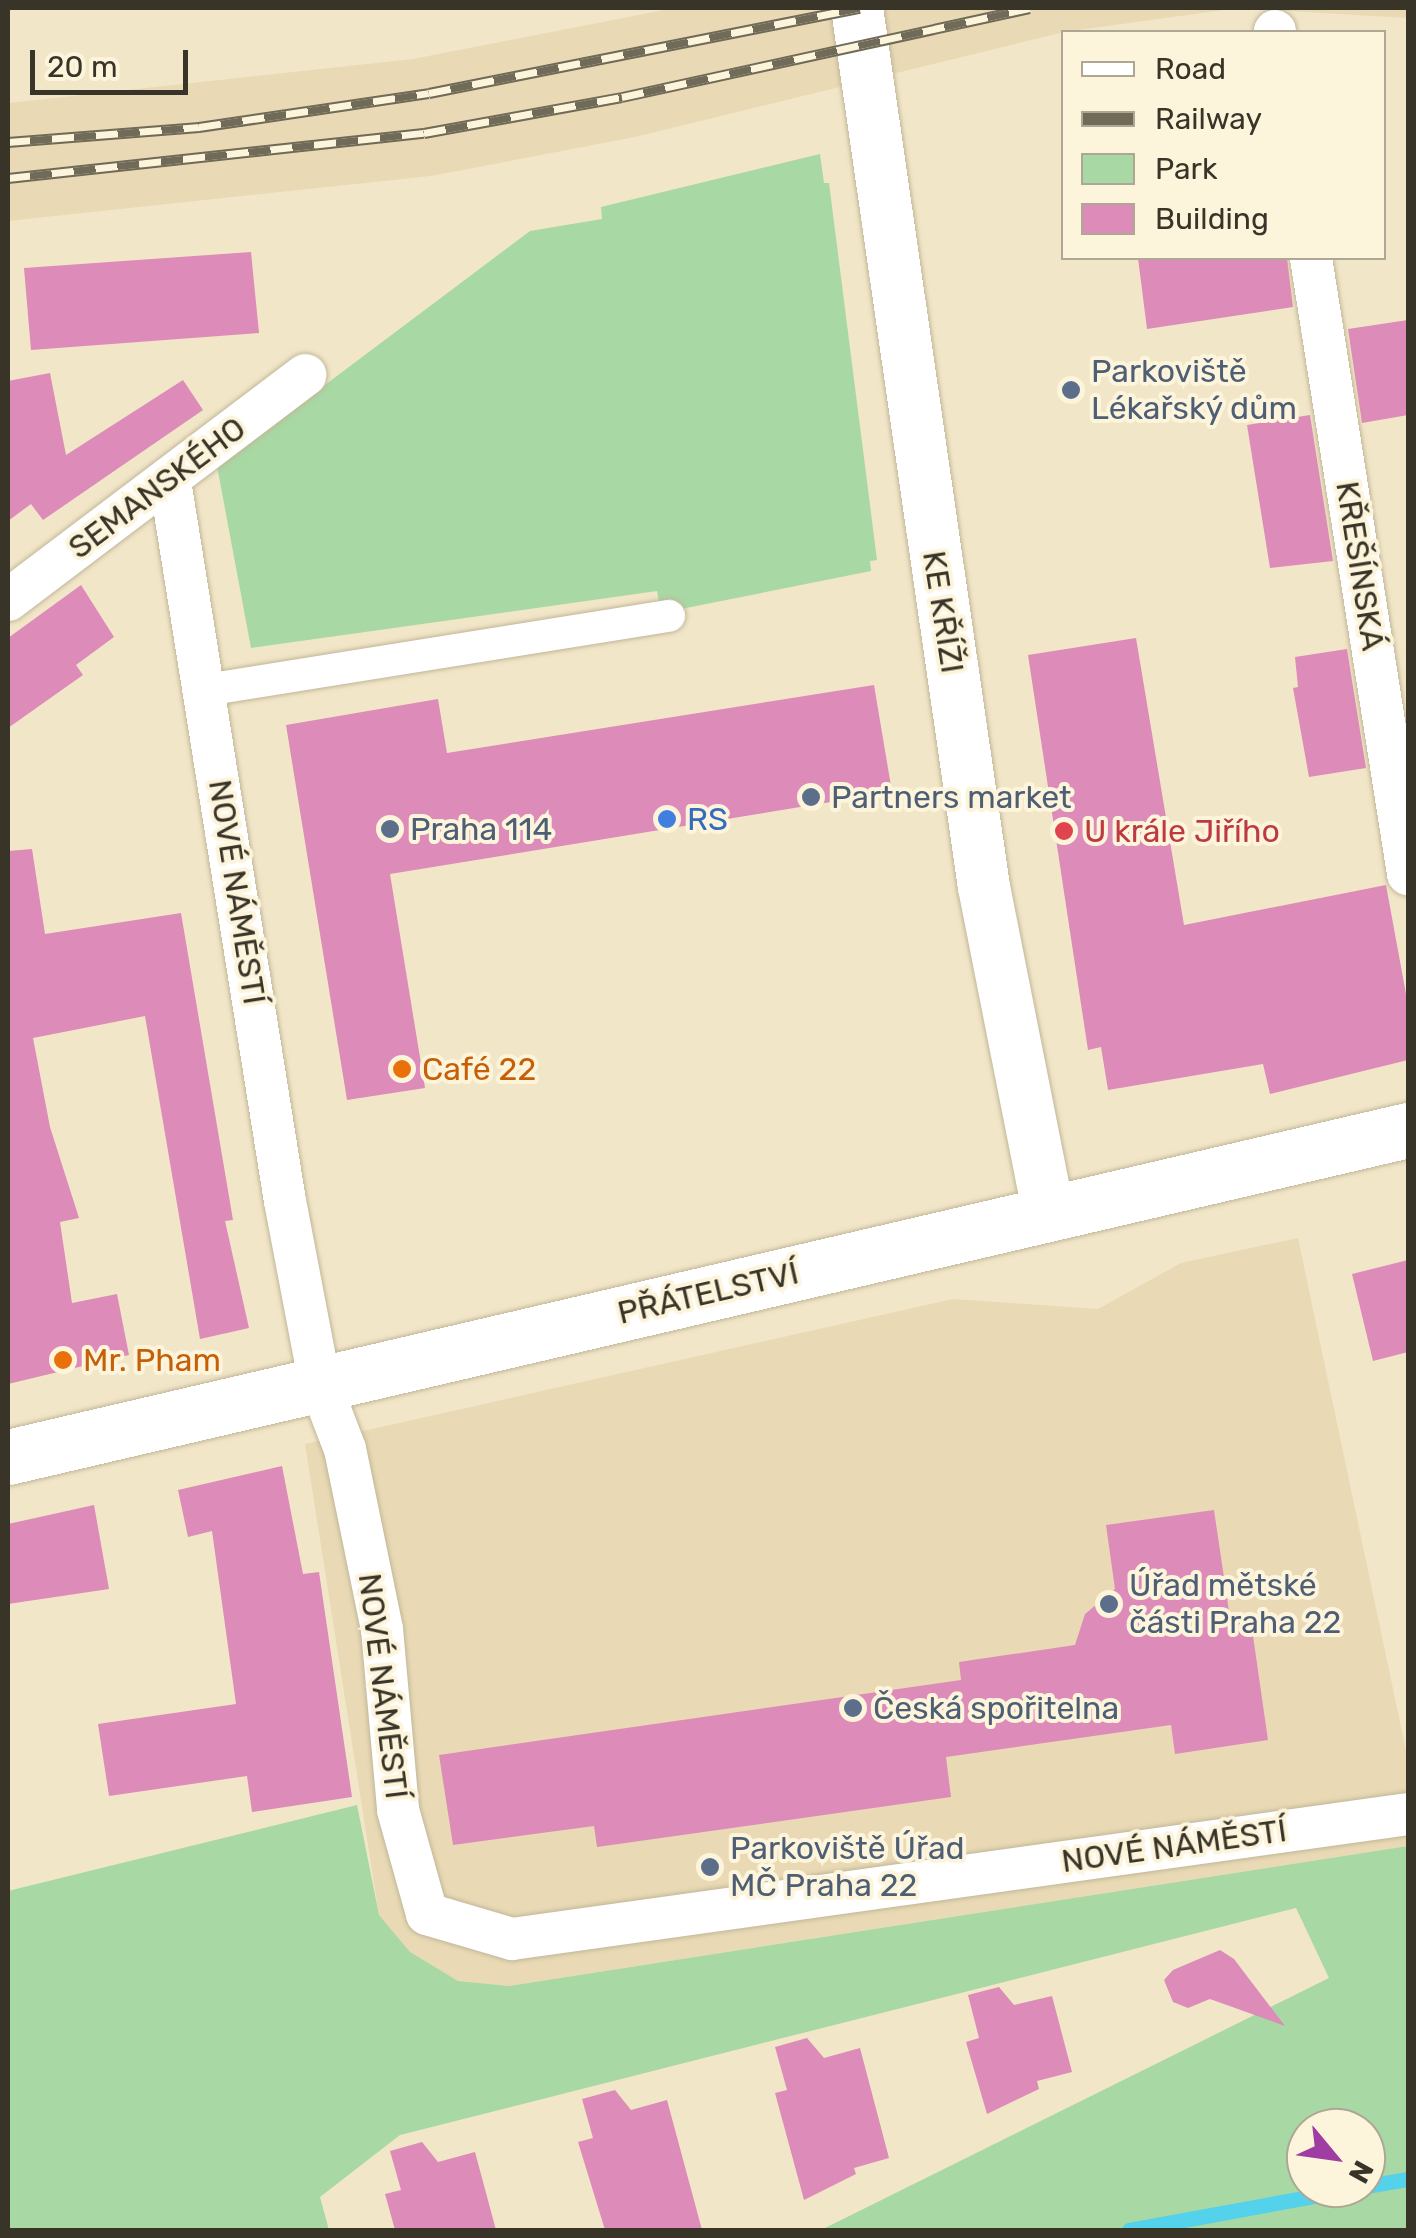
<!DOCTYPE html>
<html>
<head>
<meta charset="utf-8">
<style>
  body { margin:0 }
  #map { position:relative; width:1416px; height:2238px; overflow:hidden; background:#f2e6c8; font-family:Rubik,sans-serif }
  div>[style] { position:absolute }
  .built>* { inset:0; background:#e9dab5 }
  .green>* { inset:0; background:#a8d8a4 }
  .stream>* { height:15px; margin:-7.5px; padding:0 7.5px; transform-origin:7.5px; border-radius:7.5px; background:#54d1eb }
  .building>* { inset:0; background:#dd8bb8 }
  .roads { filter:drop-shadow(0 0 2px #c1b699) drop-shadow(0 0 2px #c1b699) }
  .pedestrian>* { height:32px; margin:-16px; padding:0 16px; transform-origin:16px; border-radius:16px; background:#fff }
  .minor>* { height:42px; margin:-21px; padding:0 21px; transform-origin:21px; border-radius:21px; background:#fff }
  .tertiary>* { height:52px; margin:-26px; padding:0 26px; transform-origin:26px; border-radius:26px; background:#fff }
  .secondary>* { height:55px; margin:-27.5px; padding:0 27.5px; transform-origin:27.5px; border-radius:27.5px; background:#fff }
  .rail>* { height:11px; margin-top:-5.5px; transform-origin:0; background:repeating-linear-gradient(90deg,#fdf4dc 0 22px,#706a58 0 44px); box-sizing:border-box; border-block:2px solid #706a58 }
  .dots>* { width:28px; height:28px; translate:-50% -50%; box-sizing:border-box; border:5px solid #fdf4dc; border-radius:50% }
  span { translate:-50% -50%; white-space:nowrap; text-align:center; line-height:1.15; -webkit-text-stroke:8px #fdf4dc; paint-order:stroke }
  .service-label { font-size:32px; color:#4e5e75 }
  .left { translate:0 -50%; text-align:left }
  .street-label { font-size:32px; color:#383428 }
  .shop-label { font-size:32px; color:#366cbe }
  .health-label { font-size:32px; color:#be3a42 }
  .food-label { font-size:32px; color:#c56008 }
  .frame { position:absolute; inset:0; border:10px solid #383428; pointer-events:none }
  .legend { position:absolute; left:1061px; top:30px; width:325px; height:230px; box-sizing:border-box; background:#fdf4dc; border:2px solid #aea794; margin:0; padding:12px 18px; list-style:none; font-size:30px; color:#383428 }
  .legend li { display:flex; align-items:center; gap:20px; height:50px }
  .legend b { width:50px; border:2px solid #aea794 }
  .north { position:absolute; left:1286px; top:2108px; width:100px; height:100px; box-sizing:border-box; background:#fdf4dc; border:2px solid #aea794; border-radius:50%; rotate:119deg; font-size:28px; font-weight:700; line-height:40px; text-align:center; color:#383428 }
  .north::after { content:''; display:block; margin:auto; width:35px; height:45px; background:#a03da2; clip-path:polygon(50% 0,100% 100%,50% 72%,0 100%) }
  .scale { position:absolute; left:30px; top:50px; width:158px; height:45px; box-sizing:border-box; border:5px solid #383428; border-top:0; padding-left:12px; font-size:30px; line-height:35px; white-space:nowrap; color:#383428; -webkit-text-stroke:8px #fdf4dc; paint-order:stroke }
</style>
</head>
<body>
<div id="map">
  <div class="built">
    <div style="clip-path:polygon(674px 8px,1408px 8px,1408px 18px,1238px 8px,1064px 32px,635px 137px,431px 176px,8px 221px,8px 103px,413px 59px)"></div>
    <div style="clip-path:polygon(1298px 1238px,1408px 1760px,1408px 1846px,509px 1986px,458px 1981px,410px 1953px,379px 1915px,305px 1444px,953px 1299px,1098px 1309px,1181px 1263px)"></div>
  </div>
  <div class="green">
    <div style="clip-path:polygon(820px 154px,824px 183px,829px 183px,877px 560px,870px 561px,871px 571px,661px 613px,657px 591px,251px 648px,217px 466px,530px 231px,602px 219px,601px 207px)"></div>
    <div style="clip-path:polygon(evenodd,357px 1805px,379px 1915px,410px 1952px,458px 1981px,509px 1986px,1408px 1846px,1408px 2230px,821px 2230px,1329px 1978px,1296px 1908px,400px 2135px,320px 2197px,329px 2230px,8px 2230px,8px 1891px,357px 1805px,1306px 2128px,1366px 2128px,1366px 2188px,1306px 2188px,1306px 2128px)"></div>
  </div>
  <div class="stream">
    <div style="left:1366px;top:2186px;width:43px;rotate:-9.5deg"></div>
    <div style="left:1129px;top:2230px;width:232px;rotate:-10.4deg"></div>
  </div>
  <div class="building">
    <div style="clip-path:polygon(251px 252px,259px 333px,31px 350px,24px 268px)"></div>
    <div style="clip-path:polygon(1138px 258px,1287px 258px,1293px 307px,1147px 329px)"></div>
    <div style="clip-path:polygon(1408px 320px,1408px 415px,1362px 423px,1348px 329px)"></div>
    <div style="clip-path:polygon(50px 373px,66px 455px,183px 380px,203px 410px,43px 520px,31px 504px,8px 521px,8px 381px)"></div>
    <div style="clip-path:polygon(1310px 415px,1333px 561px,1270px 568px,1247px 425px)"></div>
    <div style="clip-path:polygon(81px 585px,114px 637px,76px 665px,83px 675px,8px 728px,8px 638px)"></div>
    <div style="clip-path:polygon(1136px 638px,1184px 925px,1386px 885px,1408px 1005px,1408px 1060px,1270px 1094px,1263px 1064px,1108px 1090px,1101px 1047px,1088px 1050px,1028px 655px)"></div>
    <div style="clip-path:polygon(1347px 649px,1366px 768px,1309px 777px,1293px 688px,1298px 687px,1295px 657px)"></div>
    <div style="clip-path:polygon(874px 685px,892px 792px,390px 874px,425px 1088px,347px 1100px,286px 725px,438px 699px,447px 753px)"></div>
    <div style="clip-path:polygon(32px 849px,45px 934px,181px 913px,233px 1220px,225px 1221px,249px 1328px,200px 1339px,145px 1016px,33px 1038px,50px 1127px,79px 1218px,60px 1222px,72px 1303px,117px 1294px,129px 1355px,8px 1384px,8px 851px)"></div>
    <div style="clip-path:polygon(1408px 1260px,1408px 1352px,1373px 1361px,1352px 1274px)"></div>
    <div style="clip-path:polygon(282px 1466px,303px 1574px,319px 1572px,352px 1797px,252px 1812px,247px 1776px,109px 1796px,98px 1724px,236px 1704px,212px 1531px,188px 1537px,178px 1490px)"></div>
    <div style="clip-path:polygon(94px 1505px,109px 1589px,8px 1604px,8px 1524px)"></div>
    <div style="clip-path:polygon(1214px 1510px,1230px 1618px,1250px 1615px,1268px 1740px,1175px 1754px,1171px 1725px,946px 1757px,951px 1797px,597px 1847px,594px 1826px,453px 1845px,439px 1755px,961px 1680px,959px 1662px,1075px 1645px,1085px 1614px,1115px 1589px,1106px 1525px)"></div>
    <div style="clip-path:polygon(1220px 1950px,1234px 1959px,1285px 2026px,1210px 1999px,1188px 2008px,1173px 2002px,1164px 1980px,1173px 1970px)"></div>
    <div style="clip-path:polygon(999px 1987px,1014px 2005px,1052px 1996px,1072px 2072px,1037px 2081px,1039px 2089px,987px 2114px,966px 2042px,979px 2038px,968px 1995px)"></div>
    <div style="clip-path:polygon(807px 2038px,824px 2058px,860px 2048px,889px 2158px,854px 2168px,856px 2174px,804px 2200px,775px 2093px,787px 2090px,775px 2047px)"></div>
    <div style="clip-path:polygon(615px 2090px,631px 2110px,667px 2100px,702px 2230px,605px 2230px,578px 2142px,593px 2138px,582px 2099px)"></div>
    <div style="clip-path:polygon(422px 2142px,438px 2162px,475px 2152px,496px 2230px,395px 2230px,385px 2194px,401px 2190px,390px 2151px)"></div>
  </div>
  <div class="roads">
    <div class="pedestrian">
      <div style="left:206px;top:690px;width:469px;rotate:-9.1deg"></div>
    </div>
    <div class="minor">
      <div style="left:1275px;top:31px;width:1px;rotate:90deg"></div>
      <div style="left:1311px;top:258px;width:624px;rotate:81.05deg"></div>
      <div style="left:170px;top:481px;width:729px;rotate:80.93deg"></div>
      <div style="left:285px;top:1201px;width:186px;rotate:79.2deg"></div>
      <div style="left:320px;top:1384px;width:70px;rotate:69deg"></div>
      <div style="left:345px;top:1449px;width:184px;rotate:78.4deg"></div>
      <div style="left:382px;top:1629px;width:182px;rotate:84.9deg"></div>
      <div style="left:398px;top:1810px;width:108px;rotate:74.4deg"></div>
      <div style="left:427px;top:1914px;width:89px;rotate:16.4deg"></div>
      <div style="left:512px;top:1939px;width:905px;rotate:-7.94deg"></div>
      <div style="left:8px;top:600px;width:373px;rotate:-37.1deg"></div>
    </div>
    <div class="tertiary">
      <div style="left:857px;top:8px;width:888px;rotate:81.78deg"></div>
      <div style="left:984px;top:887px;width:333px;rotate:78.8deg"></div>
    </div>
    <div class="secondary">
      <div style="left:8px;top:1457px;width:1438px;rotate:-13.15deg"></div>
    </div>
  </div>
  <div class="rail">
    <div style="left:8px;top:142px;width:192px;rotate:-4.5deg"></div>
    <div style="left:199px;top:127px;width:232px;rotate:-8.4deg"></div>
    <div style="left:429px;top:93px;width:439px;rotate:-11.2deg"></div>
    <div style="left:8px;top:178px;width:418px;rotate:-6.2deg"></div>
    <div style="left:424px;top:133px;width:201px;rotate:-10.3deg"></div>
    <div style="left:622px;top:97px;width:417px;rotate:-12.3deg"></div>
  </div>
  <div class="dots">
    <div style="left:1071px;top:390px;background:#5c6f8a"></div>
    <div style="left:811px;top:797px;background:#5c6f8a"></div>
    <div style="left:667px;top:819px;background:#3f7fe0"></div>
    <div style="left:390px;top:829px;background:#5c6f8a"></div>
    <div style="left:1064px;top:831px;background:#e0444e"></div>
    <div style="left:402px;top:1069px;background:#e8710a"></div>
    <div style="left:63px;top:1360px;background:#e8710a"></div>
    <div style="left:1109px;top:1604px;background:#5c6f8a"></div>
    <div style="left:853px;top:1708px;background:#5c6f8a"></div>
    <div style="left:710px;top:1867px;background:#5c6f8a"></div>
  </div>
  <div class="service-label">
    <span class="left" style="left:1091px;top:390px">Parkoviště<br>Lékařský dům</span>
    <span class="left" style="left:831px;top:797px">Partners market</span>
    <span class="left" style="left:410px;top:829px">Praha 114</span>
    <span class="left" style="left:1129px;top:1604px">Úřad mětské<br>části Praha 22</span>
    <span class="left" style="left:873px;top:1708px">Česká spořitelna</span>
    <span class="left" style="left:730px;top:1867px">Parkoviště Úřad<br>MČ Praha 22</span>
  </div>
  <div class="street-label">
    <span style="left:157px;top:488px;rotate:-37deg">SEMANSKÉHO</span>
    <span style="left:1360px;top:566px;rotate:81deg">KŘEŠÍNSKÁ</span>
    <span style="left:943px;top:612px;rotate:81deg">KE KŘÍŽI</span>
    <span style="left:237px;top:892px;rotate:81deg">NOVÉ NÁMĚSTÍ</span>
    <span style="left:708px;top:1293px;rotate:-13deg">PŘÁTELSTVÍ</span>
    <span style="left:383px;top:1686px;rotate:83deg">NOVÉ NÁMĚSTÍ</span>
    <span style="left:1174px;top:1846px;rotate:-8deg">NOVÉ NÁMĚSTÍ</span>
  </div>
  <div class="shop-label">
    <span class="left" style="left:687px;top:819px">RS</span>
  </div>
  <div class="health-label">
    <span class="left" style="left:1084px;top:831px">U krále Jiřího</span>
  </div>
  <div class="food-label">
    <span class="left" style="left:422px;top:1069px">Café 22</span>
    <span class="left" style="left:83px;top:1360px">Mr. Pham</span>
  </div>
  <div class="frame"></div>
  <ul class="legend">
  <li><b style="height:12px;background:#fff"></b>Road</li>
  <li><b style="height:12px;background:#706a58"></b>Railway</li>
  <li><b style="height:28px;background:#a8d8a4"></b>Park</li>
  <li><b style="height:28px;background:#dd8bb8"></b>Building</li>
  </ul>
  <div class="north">N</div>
  <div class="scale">20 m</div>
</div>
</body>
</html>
